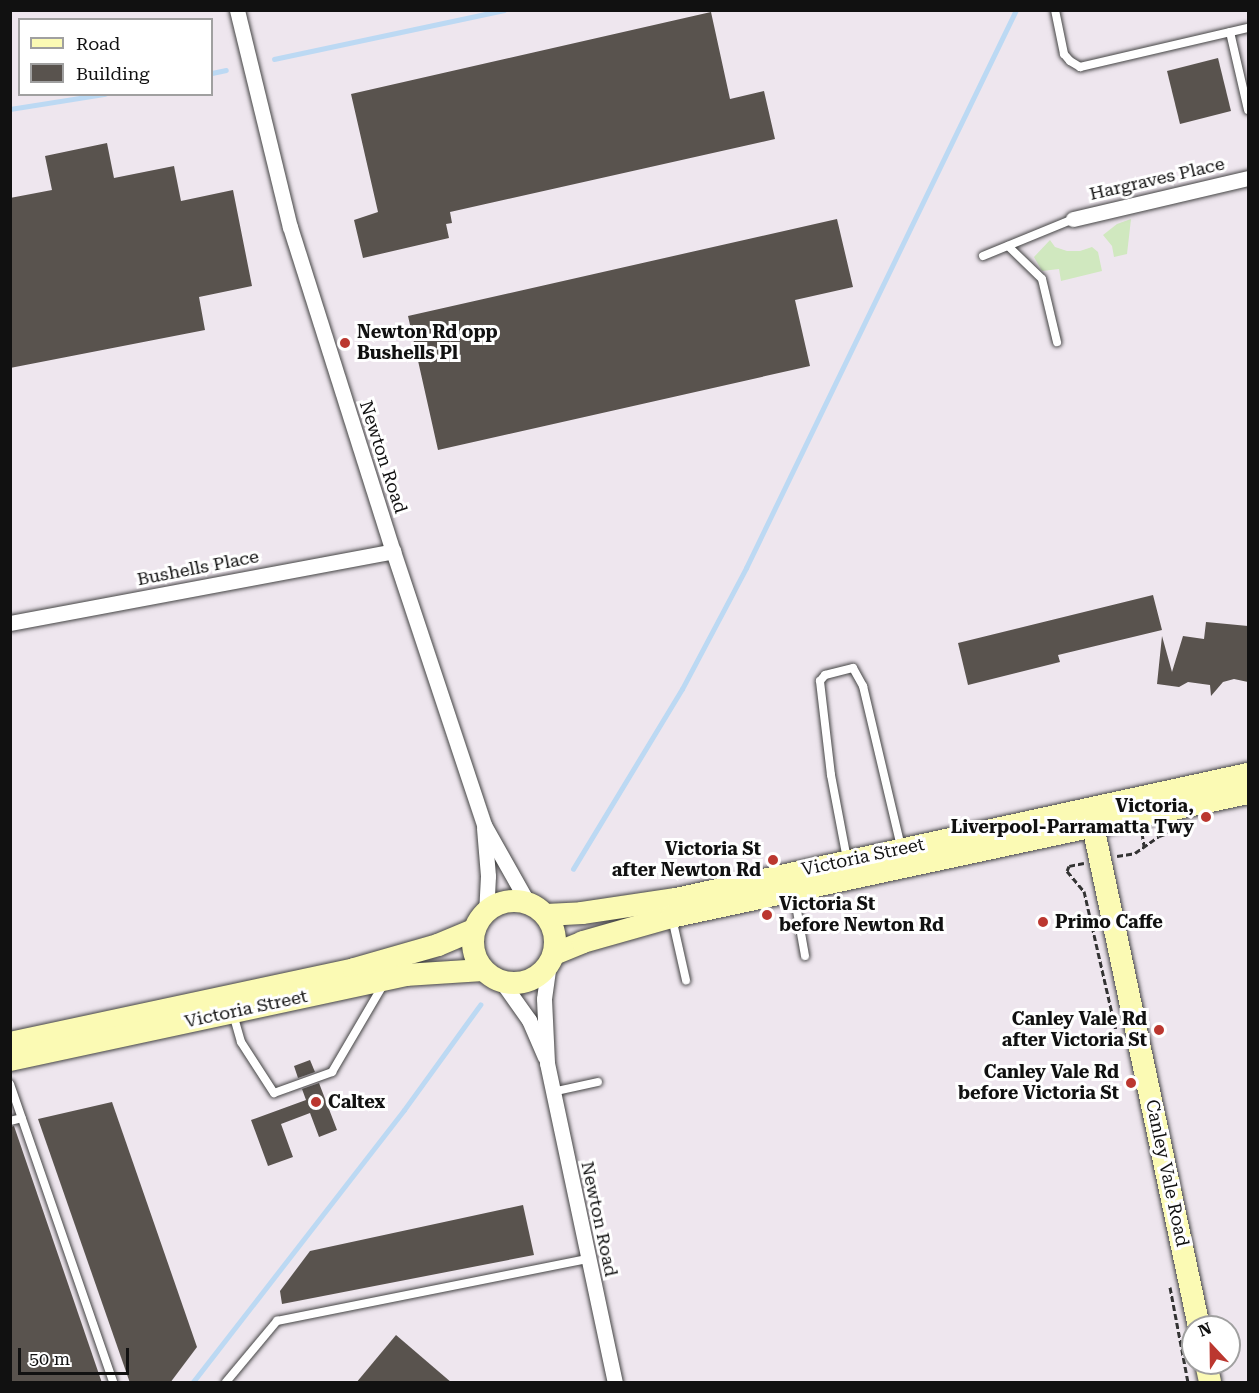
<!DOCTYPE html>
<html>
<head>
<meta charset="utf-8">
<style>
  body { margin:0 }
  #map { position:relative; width:1259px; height:1393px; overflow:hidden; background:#fefef5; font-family:"Roboto Serif",serif }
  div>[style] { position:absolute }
  .industrial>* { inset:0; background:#eee6ee }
  .green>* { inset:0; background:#d0e8bf }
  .stream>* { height:4.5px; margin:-2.25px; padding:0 2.25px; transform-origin:2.25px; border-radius:2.25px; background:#bcd9f3 }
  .building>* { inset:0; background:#59534e }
  .path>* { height:3px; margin-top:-1.5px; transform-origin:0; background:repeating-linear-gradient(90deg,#333 0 6px,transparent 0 9px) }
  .roads { filter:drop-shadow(0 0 2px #444) drop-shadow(0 0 2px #444) }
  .lane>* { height:8px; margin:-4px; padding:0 4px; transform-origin:4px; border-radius:4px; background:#fff }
  .street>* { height:15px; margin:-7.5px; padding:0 7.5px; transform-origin:7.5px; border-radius:7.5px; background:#fff }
  .secondary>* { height:22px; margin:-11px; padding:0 11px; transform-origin:11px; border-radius:11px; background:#fbfab4 }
  .secondary>.ring { margin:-11px; padding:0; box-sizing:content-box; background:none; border:22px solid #fbfab4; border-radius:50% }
  .dots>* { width:16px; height:16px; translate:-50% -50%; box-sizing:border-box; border:3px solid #fff; border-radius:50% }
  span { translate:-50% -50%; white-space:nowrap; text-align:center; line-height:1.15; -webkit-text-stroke:6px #fff; paint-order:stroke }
  .street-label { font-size:18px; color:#111 }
  .poi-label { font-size:18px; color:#111; font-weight:700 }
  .left { translate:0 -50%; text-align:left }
  .right { translate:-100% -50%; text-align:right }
  .frame { position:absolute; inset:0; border:12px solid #111; pointer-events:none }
  .legend { position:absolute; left:18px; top:18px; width:195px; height:78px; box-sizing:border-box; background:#fff; border:2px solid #a0a0a0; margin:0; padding:8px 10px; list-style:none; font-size:18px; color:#111 }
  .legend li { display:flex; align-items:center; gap:12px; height:30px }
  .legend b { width:30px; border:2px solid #a0a0a0 }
  .north { position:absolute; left:1181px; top:1315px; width:60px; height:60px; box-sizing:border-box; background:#fff; border:2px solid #a0a0a0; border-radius:50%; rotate:338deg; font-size:16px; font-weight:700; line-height:24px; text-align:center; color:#111 }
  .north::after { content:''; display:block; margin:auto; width:21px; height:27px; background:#bb372f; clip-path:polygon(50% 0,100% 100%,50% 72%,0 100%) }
  .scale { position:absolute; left:18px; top:1348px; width:111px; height:27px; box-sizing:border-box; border:3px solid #111; border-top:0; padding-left:8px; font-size:18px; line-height:21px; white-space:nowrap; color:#111; -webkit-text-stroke:4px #fff; paint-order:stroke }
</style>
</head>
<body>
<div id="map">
  <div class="industrial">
    <div style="clip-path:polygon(evenodd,11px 11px,1248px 11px,1248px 1382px,11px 1382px,11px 11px,20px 20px,212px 20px,212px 94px,20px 94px,20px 20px,11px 11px,1193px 1327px,1229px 1327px,1229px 1363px,1193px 1363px,1193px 1327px)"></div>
  </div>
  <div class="green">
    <div style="clip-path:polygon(1131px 219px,1127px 254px,1114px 257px,1112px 246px,1103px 235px,1117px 224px)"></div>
    <div style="clip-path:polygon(1050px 240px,1055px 247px,1067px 251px,1080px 251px,1092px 247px,1098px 252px,1102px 271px,1061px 281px,1059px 269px,1042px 271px,1034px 257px)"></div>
  </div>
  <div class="stream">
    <div style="left:274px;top:59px;width:235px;rotate:-12deg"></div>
    <div style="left:212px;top:73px;width:14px;rotate:-12deg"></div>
    <div style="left:10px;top:109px;width:96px;rotate:-9deg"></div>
    <div style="left:573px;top:869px;width:210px;rotate:-58.8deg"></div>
    <div style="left:682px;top:689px;width:137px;rotate:-62.1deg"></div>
    <div style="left:746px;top:568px;width:620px;rotate:-64.18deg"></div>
    <div style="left:193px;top:1382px;width:344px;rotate:-52.2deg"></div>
    <div style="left:404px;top:1110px;width:130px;rotate:-54.1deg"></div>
  </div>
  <div class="building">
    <div style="clip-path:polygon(711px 12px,730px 99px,764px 91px,775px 139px,450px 212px,452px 223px,446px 224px,449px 238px,363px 258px,354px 220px,378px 212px,351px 94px)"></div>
    <div style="clip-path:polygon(1218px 58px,1231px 111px,1180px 124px,1167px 71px)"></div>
    <div style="clip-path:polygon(107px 143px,114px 178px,174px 166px,181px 201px,233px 190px,252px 286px,199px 297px,205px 330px,10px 368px,10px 198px,52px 190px,45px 156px)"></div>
    <div style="clip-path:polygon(837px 219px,853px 287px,795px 300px,810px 366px,438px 450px,408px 316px)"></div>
    <div style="clip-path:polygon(1153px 595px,1162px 630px,1058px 655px,1060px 662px,968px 685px,958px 643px)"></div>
    <div style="clip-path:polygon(1206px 622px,1248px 626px,1248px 682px,1234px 679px,1223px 682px,1211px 696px,1210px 685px,1188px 682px,1179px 687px,1157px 684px,1162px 636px,1172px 672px,1183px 636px,1204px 639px)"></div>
    <div style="clip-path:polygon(310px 1060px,315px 1072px,298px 1078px,294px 1066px)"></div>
    <div style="clip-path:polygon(319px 1083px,337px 1130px,319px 1137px,310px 1113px,281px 1124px,293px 1157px,268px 1166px,251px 1120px,306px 1100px,302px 1089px)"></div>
    <div style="clip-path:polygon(112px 1102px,197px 1347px,170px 1383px,130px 1383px,38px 1119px)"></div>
    <div style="clip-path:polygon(14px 1126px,102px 1383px,10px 1383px,10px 1127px)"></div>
    <div style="clip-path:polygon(523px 1205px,534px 1255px,282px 1304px,280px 1291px,310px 1251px)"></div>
    <div style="clip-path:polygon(396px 1335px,452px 1383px,356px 1383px)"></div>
  </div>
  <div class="path">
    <div style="left:1142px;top:833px;width:13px;rotate:81deg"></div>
    <div style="left:1117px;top:856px;width:18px;rotate:-9deg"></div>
    <div style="left:1135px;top:853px;width:29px;rotate:-35deg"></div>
    <div style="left:1159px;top:836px;width:31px;rotate:-19deg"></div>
    <div style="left:1084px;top:863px;width:15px;rotate:169deg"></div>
    <div style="left:1069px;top:866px;width:5px;rotate:112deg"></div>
    <div style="left:1067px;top:871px;width:26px;rotate:50deg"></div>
    <div style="left:1084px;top:891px;width:144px;rotate:77.1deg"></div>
    <div style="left:1170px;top:1287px;width:97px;rotate:79.3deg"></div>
  </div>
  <div class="roads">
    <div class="lane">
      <div style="left:1055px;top:10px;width:45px;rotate:78.4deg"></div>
      <div style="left:1064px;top:54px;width:9px;rotate:49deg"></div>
      <div style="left:1070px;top:61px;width:12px;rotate:31deg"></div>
      <div style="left:1080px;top:67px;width:172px;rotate:-13.1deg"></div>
      <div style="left:1230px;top:32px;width:80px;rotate:77deg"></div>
      <div style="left:1008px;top:246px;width:47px;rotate:44.1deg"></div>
      <div style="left:1042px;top:279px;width:65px;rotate:76.6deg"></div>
      <div style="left:983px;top:256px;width:97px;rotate:-22.3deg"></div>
      <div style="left:847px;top:859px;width:86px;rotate:-100.8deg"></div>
      <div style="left:831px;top:775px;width:95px;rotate:-96.7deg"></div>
      <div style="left:820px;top:681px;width:8px;rotate:-50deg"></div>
      <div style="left:825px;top:675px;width:29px;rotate:-14deg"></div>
      <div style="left:853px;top:668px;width:21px;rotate:61deg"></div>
      <div style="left:863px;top:686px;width:165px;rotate:76.7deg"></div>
      <div style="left:794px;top:894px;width:63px;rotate:79.9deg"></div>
      <div style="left:672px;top:918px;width:64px;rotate:77.3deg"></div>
      <div style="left:233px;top:1014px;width:29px;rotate:74deg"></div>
      <div style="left:241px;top:1042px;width:61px;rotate:57.1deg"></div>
      <div style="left:274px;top:1093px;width:62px;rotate:-19.9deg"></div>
      <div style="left:332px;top:1072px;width:101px;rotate:-59.6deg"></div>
      <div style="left:10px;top:1084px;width:315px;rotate:70.9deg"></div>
      <div style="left:552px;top:1092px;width:47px;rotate:-12.3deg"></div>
      <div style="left:10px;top:1121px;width:12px;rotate:-14deg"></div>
      <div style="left:226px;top:1382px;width:80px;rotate:-50.1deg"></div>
      <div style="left:277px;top:1321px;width:316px;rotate:-11.3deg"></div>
    </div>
    <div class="street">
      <div style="left:237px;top:10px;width:223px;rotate:76.3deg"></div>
      <div style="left:290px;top:227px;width:340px;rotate:72.4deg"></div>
      <div style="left:393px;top:551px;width:289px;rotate:71.6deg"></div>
      <div style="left:484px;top:825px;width:90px;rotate:60.6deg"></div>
      <div style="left:1073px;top:219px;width:180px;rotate:-13.2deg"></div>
      <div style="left:10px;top:623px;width:390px;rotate:-10.6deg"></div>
      <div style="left:484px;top:828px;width:48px;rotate:85.2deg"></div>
      <div style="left:488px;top:876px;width:35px;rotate:93deg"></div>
      <div style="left:549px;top:963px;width:36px;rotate:98deg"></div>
      <div style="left:544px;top:999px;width:64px;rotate:87.3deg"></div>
      <div style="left:547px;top:1063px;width:326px;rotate:78deg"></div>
      <div style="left:502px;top:982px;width:47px;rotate:54.6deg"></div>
      <div style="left:529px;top:1020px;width:40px;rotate:66.6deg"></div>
    </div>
    <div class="secondary">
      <div style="left:1090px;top:812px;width:526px;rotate:78.05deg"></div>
      <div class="ring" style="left:473px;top:901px;width:60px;height:60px"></div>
      <div style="left:546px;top:915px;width:36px;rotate:-3deg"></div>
      <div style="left:582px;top:913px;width:95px;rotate:-8.5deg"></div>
      <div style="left:676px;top:899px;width:585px;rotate:-12.33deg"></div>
      <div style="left:554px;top:954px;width:31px;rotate:-22deg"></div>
      <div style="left:583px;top:942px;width:91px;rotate:-15.9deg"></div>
      <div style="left:671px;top:917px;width:590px;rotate:-12.13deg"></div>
      <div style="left:10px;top:1043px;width:352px;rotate:-12.1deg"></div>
      <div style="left:354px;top:969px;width:87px;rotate:-15.9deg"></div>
      <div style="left:438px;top:945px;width:39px;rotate:-23deg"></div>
      <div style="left:10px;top:1060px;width:404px;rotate:-12.1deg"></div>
      <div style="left:405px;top:975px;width:78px;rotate:-3.7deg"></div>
      <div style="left:1206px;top:1363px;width:19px;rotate:78deg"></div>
    </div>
  </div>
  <div class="dots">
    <div style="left:345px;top:343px;background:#bb372f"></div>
    <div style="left:1206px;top:817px;background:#bb372f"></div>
    <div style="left:773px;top:860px;background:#bb372f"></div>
    <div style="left:767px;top:915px;background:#bb372f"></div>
    <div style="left:1043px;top:922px;background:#bb372f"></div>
    <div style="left:1159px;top:1030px;background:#bb372f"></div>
    <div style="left:1131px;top:1083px;background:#bb372f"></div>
    <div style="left:316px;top:1102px;background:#bb372f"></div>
  </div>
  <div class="street-label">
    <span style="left:1157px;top:179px;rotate:-13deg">Hargraves Place</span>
    <span style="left:383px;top:457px;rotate:72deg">Newton Road</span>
    <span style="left:198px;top:568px;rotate:-11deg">Bushells Place</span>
    <span style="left:863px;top:857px;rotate:-12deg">Victoria Street</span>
    <span style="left:246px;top:1009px;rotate:-12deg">Victoria Street</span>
    <span style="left:1167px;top:1173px;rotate:78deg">Canley Vale Road</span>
    <span style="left:599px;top:1219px;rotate:78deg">Newton Road</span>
  </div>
  <div class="poi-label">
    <span class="left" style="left:357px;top:343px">Newton Rd opp<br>Bushells Pl</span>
    <span class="right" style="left:1194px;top:817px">Victoria,<br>Liverpool-Parramatta Twy</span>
    <span class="right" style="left:761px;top:860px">Victoria St<br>after Newton Rd</span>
    <span class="left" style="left:779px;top:915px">Victoria St<br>before Newton Rd</span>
    <span class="left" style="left:1055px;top:922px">Primo Caffe</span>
    <span class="right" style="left:1147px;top:1030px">Canley Vale Rd<br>after Victoria St</span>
    <span class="right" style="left:1119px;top:1083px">Canley Vale Rd<br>before Victoria St</span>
    <span class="left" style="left:328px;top:1102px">Caltex</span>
  </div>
  <div class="frame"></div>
  <ul class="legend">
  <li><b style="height:8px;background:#fbfab4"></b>Road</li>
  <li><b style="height:16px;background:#59534e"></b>Building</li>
  </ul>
  <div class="north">N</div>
  <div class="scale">50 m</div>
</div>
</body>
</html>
